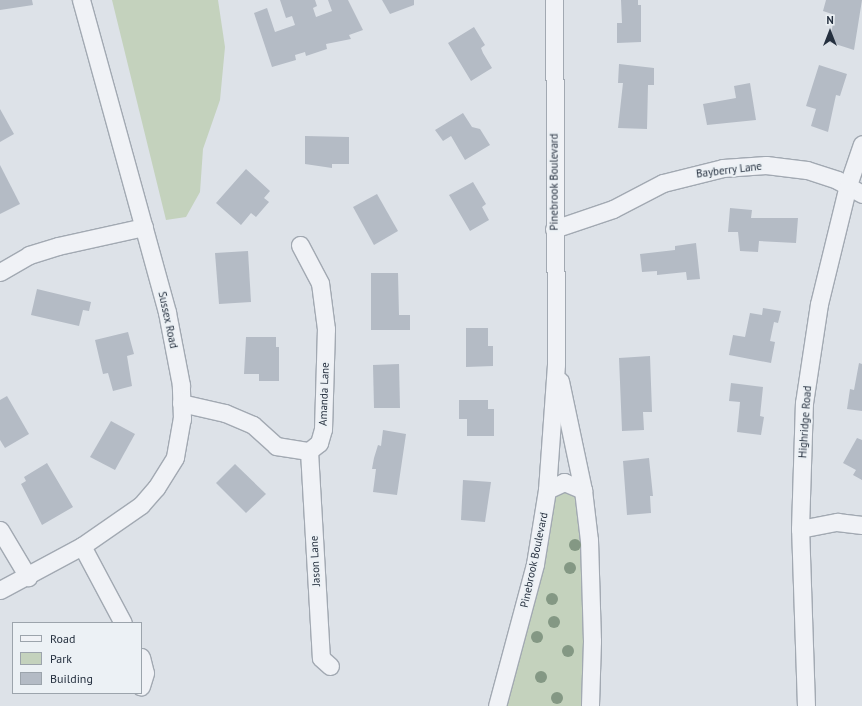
<!DOCTYPE html>
<html>
<head>
<meta charset="utf-8">
<style>
	body { margin:0 }
	#map { position:relative; width:862px; height:706px; overflow:hidden; background:#dde2e8; font-family:"PT Sans",sans-serif }
	div>[style] { position:absolute }
	[style*='--x'] { left:calc(var(--x)*1px); top:calc(var(--y)*1px); width:calc(var(--w)*1px); rotate:calc(var(--a)*1deg) }
	.green>* { inset:0; background:#c4d2bd }
	.building>* { inset:0; background:#b4bbc5 }
	.roads { filter:drop-shadow(1px 0 #a2a9b2) drop-shadow(-1px 0 #a2a9b2) drop-shadow(0 1px #a2a9b2) drop-shadow(0 -1px #a2a9b2) }
	.minor>* { height:17px; margin:-8.5px; padding:0 8.5px; transform-origin:8.5px; border-radius:8.5px; background:#f0f2f6 }
	.trees>* { width:12px; height:12px; margin:-6px; border-radius:50%; background:#849884 }
	span { translate:-50% -50%; white-space:nowrap; text-align:center; line-height:1.15; -webkit-text-stroke:4px #ecf1f5; paint-order:stroke }
	.street-label { font-size:11px; color:#25303f }
	.legend { position:absolute; left:12px; top:622px; width:130px; height:72px; box-sizing:border-box; background:#ecf1f5; border:1px solid #9ca4ac; margin:0; padding:5px 7px; list-style:none; font-size:12px; color:#25303f }
	.legend li { display:flex; align-items:center; gap:8px; height:20px }
	.legend b { width:20px; border:1px solid #9ca4ac }
	.north { position:absolute; left:810px; top:12px; width:40px; height:40px; -webkit-text-stroke:3px #ecf1f5; paint-order:stroke; rotate:0deg; font-size:11px; font-weight:700; line-height:16px; text-align:center; color:#25303f }
	.north::after { content:''; display:block; margin:auto; width:14px; height:18px; background:#25303f; clip-path:polygon(50% 0,100% 100%,50% 72%,0 100%) }
</style>
</head>
<body>
<div id="map">
	<div class="green">
		<i style="clip-path:polygon(112px 0,218px 0,225px 47px,220px 100px,203px 149px,200px 192px,186px 217px,166px 220px)"></i>
		<i style="clip-path:polygon(560px 491px,573px 493px,580px 508px,585px 632px,582px 706px,504px 706px,532px 614px,555px 495px)"></i>
	</div>
	<div class="building">
		<i style="clip-path:polygon(0 0,32px 0,33px 5px,0 10px)"></i>
		<i style="clip-path:polygon(280px 0,315px 0,317px 6px,313px 8px,316px 17px,332px 11px,328px 0,348px 0,363px 30px,349px 35px,351px 39px,326px 44px,327px 49px,306px 56px,305px 52px,295px 55px,296px 60px,272px 67px,254px 13px,267px 8px,275px 32px,295px 25px,292px 16px,286px 18px)"></i>
		<i style="clip-path:polygon(382px 0,414px 0,414px 5px,390px 14px)"></i>
		<i style="clip-path:polygon(621px 0,638px 0,638px 5px,641px 5px,641px 42px,617px 43px,617px 23px,622px 23px)"></i>
		<i style="clip-path:polygon(826px 0,862px 0,854px 50px,829px 42px,835px 15px,823px 11px)"></i>
		<i style="clip-path:polygon(474px 27px,485px 45px,481px 48px,483px 53px,492px 68px,471px 81px,448px 43px)"></i>
		<i style="clip-path:polygon(619px 64px,654px 68px,654px 85px,648px 85px,647px 129px,618px 128px,623px 83px,618px 83px)"></i>
		<i style="clip-path:polygon(819px 65px,847px 74px,840px 96px,836px 95px,828px 132px,811px 126px,816px 109px,806px 106px)"></i>
		<i style="clip-path:polygon(750px 83px,756px 120px,707px 125px,703px 104px,736px 98px,734px 86px)"></i>
		<i style="clip-path:polygon(0 109px,14px 134px,0 142px)"></i>
		<i style="clip-path:polygon(463px 113px,472px 127px,480px 129px,490px 145px,465px 160px,451px 136px,443px 141px,435px 130px)"></i>
		<i style="clip-path:polygon(305px 136px,349px 137px,349px 164px,332px 164px,332px 168px,305px 164px)"></i>
		<i style="clip-path:polygon(0 165px,20px 204px,0 214px)"></i>
		<i style="clip-path:polygon(246px 169px,270px 191px,264px 198px,269px 202px,256px 217px,251px 213px,241px 225px,216px 203px)"></i>
		<i style="clip-path:polygon(473px 182px,486px 204px,482px 207px,489px 220px,470px 231px,449px 195px)"></i>
		<i style="clip-path:polygon(377px 194px,398px 231px,374px 245px,353px 207px)"></i>
		<i style="clip-path:polygon(730px 208px,752px 210px,751px 218px,798px 218px,796px 243px,759px 241px,758px 252px,740px 251px,738px 232px,728px 232px)"></i>
		<i style="clip-path:polygon(696px 243px,700px 279px,687px 280px,686px 272px,657px 275px,657px 271px,642px 272px,640px 254px,675px 250px,675px 246px)"></i>
		<i style="clip-path:polygon(248px 251px,251px 302px,219px 304px,215px 253px)"></i>
		<i style="clip-path:polygon(371px 273px,398px 273px,399px 315px,410px 315px,410px 330px,371px 330px)"></i>
		<i style="clip-path:polygon(37px 289px,91px 302px,89px 311px,83px 310px,79px 326px,31px 315px)"></i>
		<i style="clip-path:polygon(763px 308px,781px 311px,778px 323px,774px 322px,770px 341px,775px 342px,771px 363px,729px 355px,733px 335px,745px 337px,750px 313px,762px 315px)"></i>
		<i style="clip-path:polygon(466px 328px,488px 328px,488px 346px,493px 346px,493px 366px,466px 367px)"></i>
		<i style="clip-path:polygon(128px 332px,134px 354px,127px 356px,132px 386px,113px 391px,108px 373px,103px 374px,95px 340px)"></i>
		<i style="clip-path:polygon(246px 337px,276px 337px,276px 347px,279px 347px,279px 381px,259px 381px,259px 374px,244px 374px)"></i>
		<i style="clip-path:polygon(650px 356px,652px 412px,643px 412px,644px 430px,622px 431px,619px 358px)"></i>
		<i style="clip-path:polygon(859px 363px,862px 364px,862px 411px,847px 409px,850px 389px,854px 390px)"></i>
		<i style="clip-path:polygon(399px 364px,400px 408px,374px 408px,373px 365px)"></i>
		<i style="clip-path:polygon(731px 383px,763px 387px,760px 416px,764px 417px,761px 435px,737px 432px,740px 402px,729px 401px)"></i>
		<i style="clip-path:polygon(7px 396px,29px 434px,5px 448px,0 440px,0 400px)"></i>
		<i style="clip-path:polygon(459px 400px,488px 400px,488px 409px,494px 409px,494px 436px,467px 436px,467px 419px,459px 419px)"></i>
		<i style="clip-path:polygon(111px 421px,135px 434px,115px 470px,90px 457px)"></i>
		<i style="clip-path:polygon(383px 430px,406px 434px,397px 495px,373px 492px,376px 469px,372px 469px,374px 458px,378px 445px,381px 446px)"></i>
		<i style="clip-path:polygon(857px 438px,862px 440px,862px 480px,853px 475px,856px 470px,843px 463px)"></i>
		<i style="clip-path:polygon(649px 458px,653px 496px,650px 496px,651px 513px,627px 515px,623px 461px)"></i>
		<i style="clip-path:polygon(47px 463px,73px 507px,42px 525px,21px 484px,26px 481px,24px 477px)"></i>
		<i style="clip-path:polygon(235px 464px,266px 494px,246px 513px,216px 483px)"></i>
		<i style="clip-path:polygon(463px 480px,491px 482px,485px 522px,461px 520px)"></i>
	</div>
	<div class="roads">
		<div class="minor">
			<i style="--x:554;--y:229;--w:62;--a:-18.7"></i>
			<i style="--x:613;--y:209;--w:56;--a:-27.5"></i>
			<i style="--x:663;--y:183;--w:62;--a:-14"></i>
			<i style="--x:723;--y:168;--w:43;--a:-4"></i>
			<i style="--x:766;--y:165;--w:41;--a:7"></i>
			<i style="--x:807;--y:170;--w:32;--a:18"></i>
			<i style="--x:837;--y:180;--w:29;--a:29"></i>
			<i style="--x:0;--y:272;--w:34;--a:-30"></i>
			<i style="--x:29;--y:255;--w:30;--a:-17"></i>
			<i style="--x:58;--y:246;--w:88;--a:-12.5"></i>
			<i style="--x:560;--y:381;--w:111;--a:78.1"></i>
			<i style="--x:583;--y:490;--w:50;--a:83.2"></i>
			<i style="--x:589;--y:540;--w:101;--a:88.3"></i>
			<i style="--x:592;--y:641;--w:65;--a:91.8"></i>
			<i style="--x:181;--y:403;--w:45;--a:12.8"></i>
			<i style="--x:225;--y:413;--w:30;--a:23"></i>
			<i style="--x:253;--y:425;--w:31;--a:42"></i>
			<i style="--x:276;--y:446;--w:33;--a:9"></i>
			<i style="--x:309;--y:451;--w:13;--a:-39"></i>
			<i style="--x:319;--y:443;--w:15;--a:-74"></i>
			<i style="--x:323;--y:429;--w:100;--a:-88.3"></i>
			<i style="--x:326;--y:329;--w:46;--a:-97.4"></i>
			<i style="--x:320;--y:283;--w:43;--a:-117.8"></i>
			<i style="--x:309;--y:451;--w:207;--a:86.7"></i>
			<i style="--x:321;--y:658;--w:12;--a:42"></i>
			<i style="--x:547;--y:490;--w:19;--a:-25"></i>
			<i style="--x:564;--y:482;--w:21;--a:23"></i>
			<i style="--x:800;--y:529;--w:38;--a:-11"></i>
			<i style="--x:837;--y:522;--w:25;--a:7"></i>
			<i style="--x:0;--y:530;--w:55;--a:59.2"></i>
			<i style="--x:82;--y:546;--w:87;--a:62"></i>
			<i style="--x:0;--y:590;--w:93;--a:-28.2"></i>
			<i style="--x:82;--y:546;--w:72;--a:-34.8"></i>
			<i style="--x:141;--y:505;--w:23;--a:-49"></i>
			<i style="--x:156;--y:488;--w:36;--a:-58"></i>
			<i style="--x:175;--y:457;--w:39;--a:-80"></i>
			<i style="--x:182;--y:419;--w:34;--a:-92"></i>
			<i style="--x:181;--y:385;--w:74;--a:-100.9"></i>
			<i style="--x:167;--y:312;--w:324;--a:-105.4"></i>
			<i style="--x:141;--y:657;--w:16;--a:76"></i>
			<i style="--x:145;--y:673;--w:14;--a:107"></i>
			<i style="--x:497;--y:706;--w:147;--a:-75"></i>
			<i style="--x:535;--y:564;--w:75;--a:-80.8"></i>
			<i style="--x:547;--y:490;--w:126;--a:-85.9"></i>
			<i style="--x:556;--y:364;--w:364;--a:-90.3"></i>
			<i style="--x:806;--y:706;--w:177;--a:-91.9"></i>
			<i style="--x:800;--y:529;--w:126;--a:-88.2"></i>
			<i style="--x:804;--y:403;--w:100;--a:-81.4"></i>
			<i style="--x:819;--y:304;--w:122;--a:-76.3"></i>
			<i style="--x:848;--y:185;--w:43;--a:-71.1"></i>
		</div>
	</div>
	<div class="trees">
		<i style="left:575px;top:545px"></i>
		<i style="left:570px;top:568px"></i>
		<i style="left:552px;top:599px"></i>
		<i style="left:554px;top:622px"></i>
		<i style="left:537px;top:637px"></i>
		<i style="left:568px;top:651px"></i>
		<i style="left:541px;top:677px"></i>
		<i style="left:557px;top:698px"></i>
	</div>
	<div class="street-label">
		<span style="left:729px;top:170px;rotate:-7deg">Bayberry Lane</span>
		<span style="left:554px;top:182px;rotate:-90deg">Pinebrook Boulevard</span>
		<span style="left:168px;top:320px;rotate:78deg">Sussex Road</span>
		<span style="left:324px;top:394px;rotate:-88deg">Amanda Lane</span>
		<span style="left:805px;top:422px;rotate:-86deg">Highridge Road</span>
		<span style="left:534px;top:560px;rotate:-78deg">Pinebrook Boulevard</span>
		<span style="left:315px;top:561px;rotate:-93deg">Jason Lane</span>
	</div>
	<ul class="legend">
	<li><b style="height:5px;background:#f0f2f6"></b>Road</li>
	<li><b style="height:11px;background:#c4d2bd"></b>Park</li>
	<li><b style="height:11px;background:#b4bbc5"></b>Building</li>
	</ul>
	<div class="north">N</div>
</div>
</body>
</html>
